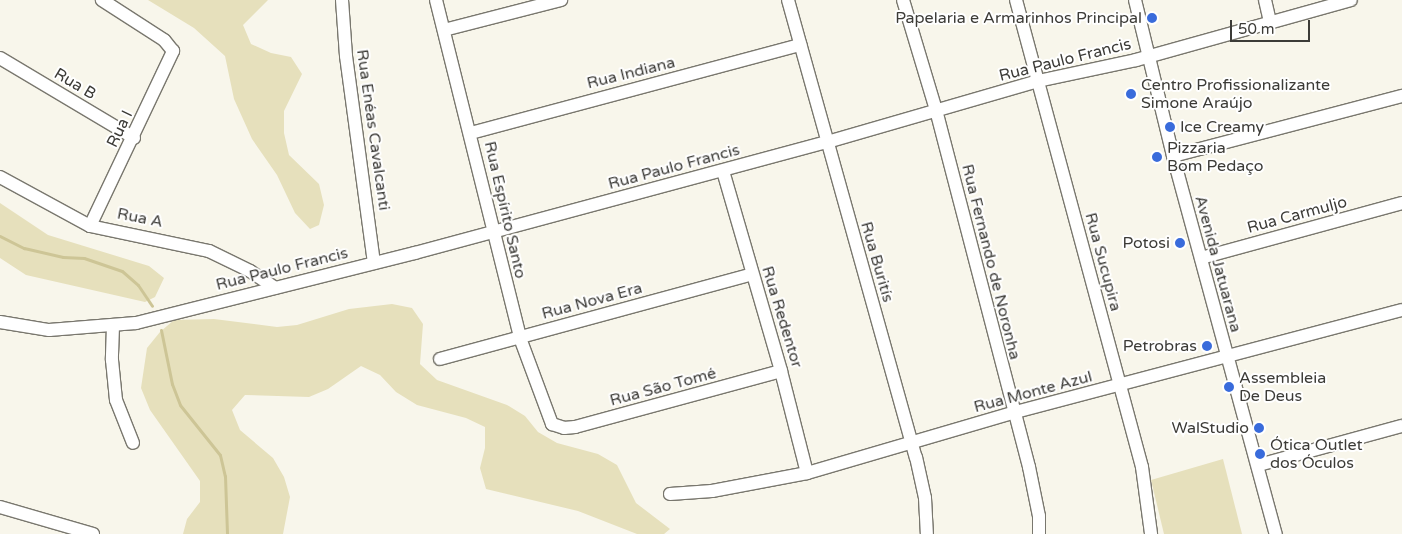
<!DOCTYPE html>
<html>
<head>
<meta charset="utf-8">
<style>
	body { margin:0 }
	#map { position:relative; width:1402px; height:534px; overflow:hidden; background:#f8f6eb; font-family:"Varela Round",sans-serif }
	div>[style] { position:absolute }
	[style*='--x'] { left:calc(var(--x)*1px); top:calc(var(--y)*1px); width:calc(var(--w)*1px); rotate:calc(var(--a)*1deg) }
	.green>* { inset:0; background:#e6e0bc }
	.stream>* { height:3px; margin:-1.5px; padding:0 1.5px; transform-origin:1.5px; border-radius:1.5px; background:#cdc596 }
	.roads { filter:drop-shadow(1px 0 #79776e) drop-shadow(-1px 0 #79776e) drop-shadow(0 1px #79776e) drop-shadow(0 -1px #79776e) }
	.minor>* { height:12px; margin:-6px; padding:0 6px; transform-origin:6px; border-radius:6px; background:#fff }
	.dots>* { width:14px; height:14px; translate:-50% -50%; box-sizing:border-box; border:2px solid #fff; border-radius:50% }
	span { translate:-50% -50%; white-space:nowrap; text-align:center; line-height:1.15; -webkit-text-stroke:4px #fff; paint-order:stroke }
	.poi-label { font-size:16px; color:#3c3b37 }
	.right { translate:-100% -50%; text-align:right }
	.left { translate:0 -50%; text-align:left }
	.street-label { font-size:16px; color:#3c3b37 }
	.scale { position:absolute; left:1230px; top:20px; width:80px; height:22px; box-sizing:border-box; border:2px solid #3c3b37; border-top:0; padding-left:6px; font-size:15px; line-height:18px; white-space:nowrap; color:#3c3b37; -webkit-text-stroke:4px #fff; paint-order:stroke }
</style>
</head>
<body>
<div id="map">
	<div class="green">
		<i style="clip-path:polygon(148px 0,268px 0,243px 25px,251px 44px,271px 53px,291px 57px,302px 74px,284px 111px,284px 133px,289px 155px,319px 184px,324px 205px,319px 225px,310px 229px,295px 213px,277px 175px,252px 139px,234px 99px,225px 56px,194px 28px)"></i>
		<i style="clip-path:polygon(0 203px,48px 235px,149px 266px,164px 278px,155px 297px,145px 302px,26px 275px,0 258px)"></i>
		<i style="clip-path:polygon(392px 304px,412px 308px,423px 324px,420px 364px,437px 380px,507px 405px,525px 416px,538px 432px,557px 443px,598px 454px,617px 465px,636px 503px,670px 529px,664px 534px,637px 534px,578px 511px,486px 489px,480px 468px,485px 448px,485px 427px,466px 418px,417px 405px,396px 392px,380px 375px,361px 366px,328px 389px,309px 397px,245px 395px,232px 410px,240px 430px,273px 458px,284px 477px,290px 497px,283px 534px,183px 534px,187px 519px,200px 502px,200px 481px,150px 410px,141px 388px,147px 348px,160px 332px,174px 320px,214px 319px,277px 327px,297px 325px,349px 309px)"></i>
		<i style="clip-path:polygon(1223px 459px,1242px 534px,1164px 534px,1151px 480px)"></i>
	</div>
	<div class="stream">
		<i style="--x:0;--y:236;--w:27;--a:27"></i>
		<i style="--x:24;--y:248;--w:40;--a:13"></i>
		<i style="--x:63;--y:257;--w:21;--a:3"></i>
		<i style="--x:84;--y:258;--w:40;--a:18.9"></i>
		<i style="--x:122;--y:271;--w:21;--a:41"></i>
		<i style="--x:138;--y:285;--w:25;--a:56"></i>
		<i style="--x:161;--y:330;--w:55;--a:78.5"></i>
		<i style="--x:172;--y:384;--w:22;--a:69"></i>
		<i style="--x:180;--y:405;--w:64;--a:51.3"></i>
		<i style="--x:220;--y:455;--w:22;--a:77"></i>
		<i style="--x:225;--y:476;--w:58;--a:88"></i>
	</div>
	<div class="roads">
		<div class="minor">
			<i style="--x:342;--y:0;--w:56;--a:85.9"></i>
			<i style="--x:346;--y:56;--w:209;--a:82.3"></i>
			<i style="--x:436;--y:0;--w:348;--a:76"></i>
			<i style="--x:520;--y:338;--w:92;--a:69.6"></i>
			<i style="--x:552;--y:424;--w:13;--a:18"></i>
			<i style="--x:564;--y:428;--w:11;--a:-5"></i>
			<i style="--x:575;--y:427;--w:213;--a:-15.2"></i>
			<i style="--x:788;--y:0;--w:475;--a:74.4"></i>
			<i style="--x:916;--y:457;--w:42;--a:77.6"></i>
			<i style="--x:925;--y:498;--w:36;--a:87"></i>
			<i style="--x:903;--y:0;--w:115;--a:73.3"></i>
			<i style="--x:936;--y:110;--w:369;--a:75.4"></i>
			<i style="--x:1029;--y:467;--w:50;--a:78.5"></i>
			<i style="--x:1039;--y:516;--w:18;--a:90"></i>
			<i style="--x:1016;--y:0;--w:484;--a:74.9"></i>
			<i style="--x:1142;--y:467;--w:68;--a:82.3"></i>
			<i style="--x:1135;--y:0;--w:161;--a:76.3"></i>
			<i style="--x:1173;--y:156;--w:392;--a:74.8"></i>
			<i style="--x:1265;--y:0;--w:22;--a:77"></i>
			<i style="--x:444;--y:30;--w:121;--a:-14.4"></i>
			<i style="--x:0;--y:58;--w:156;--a:30.8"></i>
			<i style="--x:471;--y:133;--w:341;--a:-15"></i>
			<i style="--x:1173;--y:156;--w:237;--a:-14.7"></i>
			<i style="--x:723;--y:171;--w:208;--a:73.8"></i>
			<i style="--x:781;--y:371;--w:105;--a:75.7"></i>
			<i style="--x:0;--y:177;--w:102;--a:28.6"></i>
			<i style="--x:90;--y:226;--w:122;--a:11.9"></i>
			<i style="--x:209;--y:251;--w:46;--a:26"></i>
			<i style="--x:250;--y:271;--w:30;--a:34"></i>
			<i style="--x:90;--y:226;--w:194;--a:-64.6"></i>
			<i style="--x:173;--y:51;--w:14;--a:-129"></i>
			<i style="--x:164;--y:40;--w:74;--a:-147.2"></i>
			<i style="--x:1201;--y:258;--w:208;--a:-15.3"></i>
			<i style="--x:0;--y:322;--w:50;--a:9.3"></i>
			<i style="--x:49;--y:330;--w:87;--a:-4.6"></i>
			<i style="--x:136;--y:323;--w:288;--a:-14.1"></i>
			<i style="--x:415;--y:253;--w:427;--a:-15.1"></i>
			<i style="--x:827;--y:142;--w:220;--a:-16.1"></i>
			<i style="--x:1038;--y:81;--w:100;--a:-12.1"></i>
			<i style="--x:1136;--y:60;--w:223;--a:-15.6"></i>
			<i style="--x:113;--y:326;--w:34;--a:92"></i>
			<i style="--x:112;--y:360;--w:40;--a:84.3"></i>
			<i style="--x:116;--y:400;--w:46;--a:68.4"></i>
			<i style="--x:440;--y:359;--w:323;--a:-15.2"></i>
			<i style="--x:1259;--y:465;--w:148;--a:-15.3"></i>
			<i style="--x:670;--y:494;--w:42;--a:-4.1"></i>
			<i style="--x:712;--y:491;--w:97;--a:-10.7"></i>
			<i style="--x:807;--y:473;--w:214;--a:-16.3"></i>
			<i style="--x:1012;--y:413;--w:403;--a:-14.8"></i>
			<i style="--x:0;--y:507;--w:97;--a:16.2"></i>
		</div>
	</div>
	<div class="dots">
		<i style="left:1152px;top:18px;background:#396bdb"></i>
		<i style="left:1131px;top:94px;background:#396bdb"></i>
		<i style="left:1170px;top:127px;background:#396bdb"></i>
		<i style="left:1157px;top:157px;background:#396bdb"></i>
		<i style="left:1180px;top:243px;background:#396bdb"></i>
		<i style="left:1207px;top:346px;background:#396bdb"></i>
		<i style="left:1229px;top:387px;background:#396bdb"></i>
		<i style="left:1259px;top:428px;background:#396bdb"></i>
		<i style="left:1260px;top:454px;background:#396bdb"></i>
	</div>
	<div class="poi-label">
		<span class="right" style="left:1142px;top:18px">Papelaria e Armarinhos Principal</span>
		<span class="left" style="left:1141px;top:94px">Centro Profissionalizante<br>Simone Araújo</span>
		<span class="left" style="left:1180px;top:127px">Ice Creamy</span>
		<span class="left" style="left:1167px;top:157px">Pizzaria<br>Bom Pedaço</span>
		<span class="right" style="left:1170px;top:243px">Potosi</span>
		<span class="right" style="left:1197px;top:346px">Petrobras</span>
		<span class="left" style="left:1239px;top:387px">Assembleia<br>De Deus</span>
		<span class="right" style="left:1249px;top:428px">WalStudio</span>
		<span class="left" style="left:1270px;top:454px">Ótica Outlet<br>dos Óculos</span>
	</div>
	<div class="street-label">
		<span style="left:1065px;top:60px;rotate:-14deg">Rua Paulo Francis</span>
		<span style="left:631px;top:73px;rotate:-14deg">Rua Indiana</span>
		<span style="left:75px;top:84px;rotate:31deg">Rua B</span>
		<span style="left:120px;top:129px;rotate:-64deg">Rua I</span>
		<span style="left:373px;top:130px;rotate:82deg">Rua Enéas Cavalcanti</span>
		<span style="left:674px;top:167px;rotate:-15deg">Rua Paulo Francis</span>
		<span style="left:505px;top:210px;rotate:77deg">Rua Espírito Santo</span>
		<span style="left:1297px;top:215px;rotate:-15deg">Rua Carmuljo</span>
		<span style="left:140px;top:218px;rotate:11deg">Rua A</span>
		<span style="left:877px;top:262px;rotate:74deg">Rua Buritís</span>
		<span style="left:991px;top:262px;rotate:76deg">Rua Fernando de Noronha</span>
		<span style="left:1103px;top:262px;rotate:75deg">Rua Sucupira</span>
		<span style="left:1218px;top:264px;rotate:75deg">Avenida Jatuarana</span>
		<span style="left:282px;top:269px;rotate:-14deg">Rua Paulo Francis</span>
		<span style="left:592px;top:301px;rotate:-15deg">Rua Nova Era</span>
		<span style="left:782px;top:317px;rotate:73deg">Rua Redentor</span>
		<span style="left:663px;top:387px;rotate:-15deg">Rua São Tomé</span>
		<span style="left:1033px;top:392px;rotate:-15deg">Rua Monte Azul</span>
	</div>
	<div class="scale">50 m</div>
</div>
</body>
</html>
